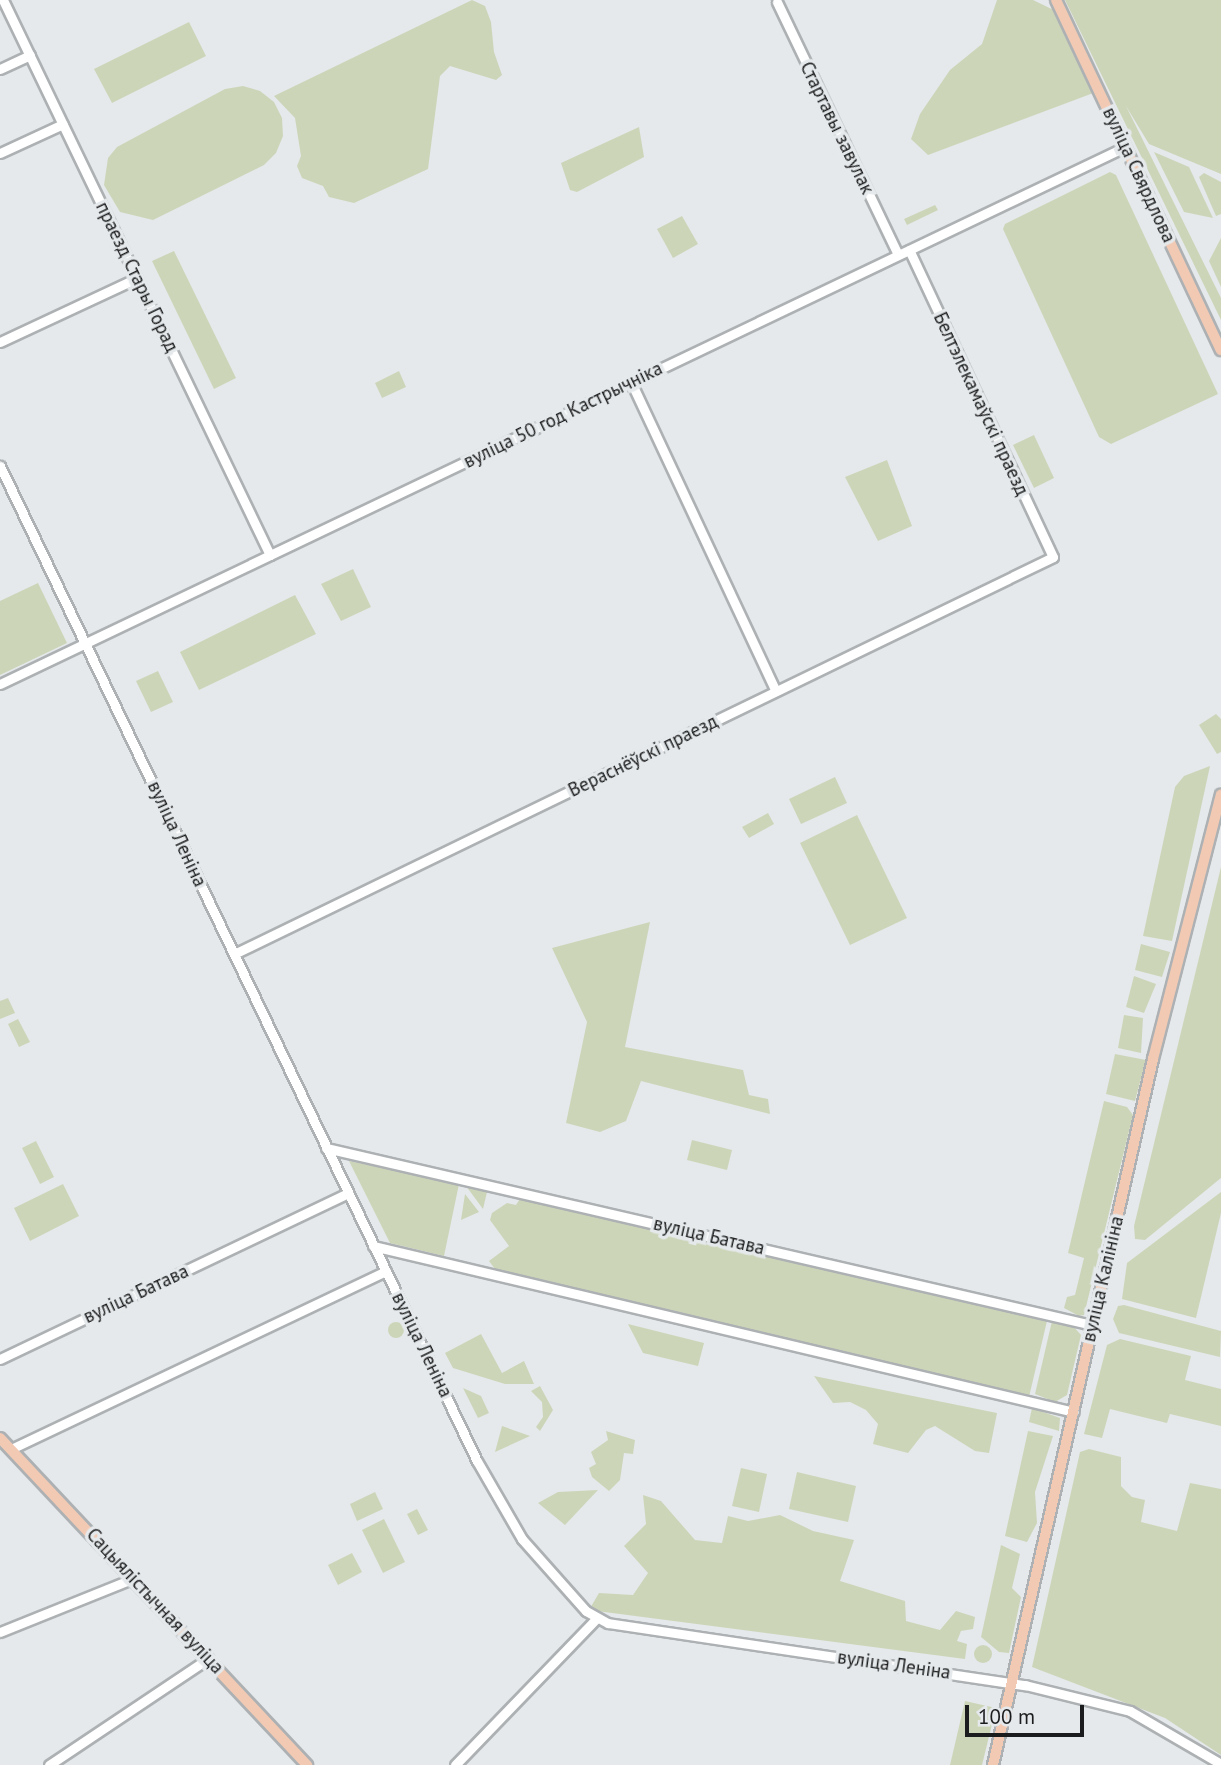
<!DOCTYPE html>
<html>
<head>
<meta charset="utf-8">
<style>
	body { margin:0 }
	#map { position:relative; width:1221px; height:1765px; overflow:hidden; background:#e5e9eb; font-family:"PT Sans",sans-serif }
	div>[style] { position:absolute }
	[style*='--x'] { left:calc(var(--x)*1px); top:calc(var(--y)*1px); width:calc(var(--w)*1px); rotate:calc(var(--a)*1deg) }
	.green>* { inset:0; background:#cdd5b9 }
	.round { border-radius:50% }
	.roads { filter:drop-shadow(2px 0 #adb1b3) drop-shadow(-2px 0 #adb1b3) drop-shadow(0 2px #adb1b3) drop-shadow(0 -2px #adb1b3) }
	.minor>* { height:9px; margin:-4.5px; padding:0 4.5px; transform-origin:4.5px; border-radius:4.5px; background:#fff }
	.major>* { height:10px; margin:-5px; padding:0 5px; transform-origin:5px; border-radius:5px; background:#f2cab4 }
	span { translate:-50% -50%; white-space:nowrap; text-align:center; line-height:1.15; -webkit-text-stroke:7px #e5e9eb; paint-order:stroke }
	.street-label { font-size:19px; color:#1b1c1d }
	.scale { position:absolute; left:965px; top:1705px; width:119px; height:32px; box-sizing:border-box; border:4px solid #1b1c1d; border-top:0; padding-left:9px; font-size:21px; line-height:24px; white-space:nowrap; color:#1b1c1d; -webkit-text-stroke:5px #e5e9eb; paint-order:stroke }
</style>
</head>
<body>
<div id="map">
	<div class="green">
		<i style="clip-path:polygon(472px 0,485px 6px,491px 22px,494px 52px,502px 75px,496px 80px,450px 66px,440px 76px,428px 169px,354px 203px,329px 197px,323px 186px,302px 178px,297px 166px,301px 156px,295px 118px,274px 96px)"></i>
		<i style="clip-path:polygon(997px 0,1033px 0,1060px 13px,1096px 92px,928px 155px,911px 139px,920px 114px,950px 70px,982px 44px)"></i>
		<i style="clip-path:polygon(1065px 0,1221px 0,1221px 174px,1149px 144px,1126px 106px,1221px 298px,1221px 320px)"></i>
		<i style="clip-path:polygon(189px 22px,206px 56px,112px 103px,94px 69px)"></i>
		<i style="clip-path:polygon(243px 86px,260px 91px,274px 102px,282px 118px,283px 136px,276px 153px,264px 165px,153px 220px,120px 212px,104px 185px,108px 158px,117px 147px,225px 89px)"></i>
		<i style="clip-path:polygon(639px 127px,644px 157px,577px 192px,570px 190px,561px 163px)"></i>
		<i style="clip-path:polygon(1154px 152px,1189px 167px,1213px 218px,1184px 212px)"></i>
		<i style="clip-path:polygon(1110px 172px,1116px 175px,1218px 394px,1111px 444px,1099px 437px,1003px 229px,1005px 224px)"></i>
		<i style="clip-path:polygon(1204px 173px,1221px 182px,1221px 214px,1216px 216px,1199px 177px)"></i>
		<i style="clip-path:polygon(935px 205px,938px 210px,907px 225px,904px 219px)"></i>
		<i style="clip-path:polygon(682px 216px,698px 244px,673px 258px,657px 229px)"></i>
		<i style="clip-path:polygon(1221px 238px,1221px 287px,1209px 261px)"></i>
		<i style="clip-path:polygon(174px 251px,236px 378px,214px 389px,152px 261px)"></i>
		<i style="clip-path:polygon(399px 371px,406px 387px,382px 398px,375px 383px)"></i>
		<i style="clip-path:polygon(1034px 435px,1054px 478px,1034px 488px,1013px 445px)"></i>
		<i style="clip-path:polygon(887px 460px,912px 526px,878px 541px,845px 477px)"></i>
		<i style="clip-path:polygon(353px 569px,371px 607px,341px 621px,321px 584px)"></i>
		<i style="clip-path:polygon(38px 583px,67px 643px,0 675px,0 601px)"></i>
		<i style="clip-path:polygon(295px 595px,316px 634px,199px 690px,180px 652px)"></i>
		<i style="clip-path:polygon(158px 671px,173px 702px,151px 712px,136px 681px)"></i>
		<i style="clip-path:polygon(1216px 714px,1221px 719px,1221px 752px,1217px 754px,1199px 725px)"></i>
		<i style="clip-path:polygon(1210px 766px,1172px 941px,1143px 936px,1175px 787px,1184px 776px)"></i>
		<i style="clip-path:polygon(835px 777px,847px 803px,801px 824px,789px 799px)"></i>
		<i style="clip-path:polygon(768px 813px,774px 824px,749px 838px,742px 827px)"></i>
		<i style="clip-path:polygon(857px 815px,907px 918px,850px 945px,800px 843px)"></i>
		<i style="clip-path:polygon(1221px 867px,1221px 1178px,1145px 1240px,1135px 1239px,1134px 1226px)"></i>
		<i style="clip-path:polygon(650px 922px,625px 1047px,743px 1070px,749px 1095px,768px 1099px,770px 1114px,641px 1081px,626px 1121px,600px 1132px,566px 1123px,587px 1022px,552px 948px)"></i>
		<i style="clip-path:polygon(1141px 944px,1170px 952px,1162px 977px,1135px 970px)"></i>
		<i style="clip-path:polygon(1134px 976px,1156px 984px,1144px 1013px,1126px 1007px)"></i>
		<i style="clip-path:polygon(8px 998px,15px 1013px,0 1019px,0 1001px)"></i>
		<i style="clip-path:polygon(1124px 1015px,1143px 1018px,1141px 1053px,1118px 1048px)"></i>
		<i style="clip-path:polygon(18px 1019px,30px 1042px,19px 1047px,8px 1024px)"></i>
		<i style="clip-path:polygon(1115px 1054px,1146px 1060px,1135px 1101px,1106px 1094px)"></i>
		<i style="clip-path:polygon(1104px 1101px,1127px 1107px,1133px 1115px,1084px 1315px,1079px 1316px,1064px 1308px,1067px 1297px,1075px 1295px,1084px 1258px,1068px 1253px)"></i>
		<i style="clip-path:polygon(692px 1140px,732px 1150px,727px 1170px,687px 1160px)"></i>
		<i style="clip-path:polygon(36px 1141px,54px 1177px,40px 1184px,22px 1148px)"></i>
		<i style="clip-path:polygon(349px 1161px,459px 1184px,444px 1256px,390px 1243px)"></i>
		<i style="clip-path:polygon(63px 1184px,79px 1216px,30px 1241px,14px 1208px)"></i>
		<i style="clip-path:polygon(466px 1186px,487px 1192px,483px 1209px)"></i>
		<i style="clip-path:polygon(1221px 1192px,1221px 1213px,1196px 1318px,1122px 1299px,1127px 1263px)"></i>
		<i style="clip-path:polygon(465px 1194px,479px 1212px,461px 1220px)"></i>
		<i style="clip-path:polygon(521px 1197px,1047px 1321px,1029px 1397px,498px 1273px,489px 1261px,509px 1246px,490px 1220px,492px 1213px,507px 1203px,516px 1205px)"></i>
		<i style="clip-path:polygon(1124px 1305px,1221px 1331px,1220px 1357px,1119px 1333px,1113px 1319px,1118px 1306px)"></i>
		<i style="clip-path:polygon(1052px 1321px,1073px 1326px,1081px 1335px,1067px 1395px,1055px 1402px,1035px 1394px)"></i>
		<i class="round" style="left:388px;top:1322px;width:16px;height:16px"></i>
		<i style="clip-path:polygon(628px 1324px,704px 1343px,698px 1366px,643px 1353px)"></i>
		<i style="clip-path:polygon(481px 1334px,502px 1373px,524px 1361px,534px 1384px,505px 1384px,453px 1368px,445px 1353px)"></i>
		<i style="clip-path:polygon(1120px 1339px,1191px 1356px,1185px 1380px,1221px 1389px,1221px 1426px,1170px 1414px,1167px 1423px,1110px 1409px,1102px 1438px,1084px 1434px,1107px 1345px)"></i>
		<i style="clip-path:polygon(814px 1376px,997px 1413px,989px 1453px,975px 1451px,935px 1426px,926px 1430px,908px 1453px,873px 1444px,878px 1424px,866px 1410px,850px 1402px,833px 1403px)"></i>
		<i style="clip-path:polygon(540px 1386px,553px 1410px,540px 1431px,536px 1427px,543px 1417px,542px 1402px,531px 1391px)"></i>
		<i style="clip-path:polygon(463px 1388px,481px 1396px,489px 1413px,478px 1418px)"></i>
		<i style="clip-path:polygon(1032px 1408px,1060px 1418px,1059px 1431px,1029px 1422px)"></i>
		<i style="clip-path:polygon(502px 1426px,530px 1436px,495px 1452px)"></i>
		<i style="clip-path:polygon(606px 1431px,635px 1440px,633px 1454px,624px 1453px,620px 1480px,609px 1491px,592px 1477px,589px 1468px,596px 1464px,591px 1452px,608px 1440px)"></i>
		<i style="clip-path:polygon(1028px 1431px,1053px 1436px,1035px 1492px,1037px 1523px,1027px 1542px,1005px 1536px)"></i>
		<i style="clip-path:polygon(1089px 1449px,1121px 1457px,1121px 1486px,1132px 1497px,1145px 1500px,1141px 1522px,1177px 1531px,1190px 1483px,1221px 1489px,1221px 1755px,1165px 1718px,1032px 1667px,1080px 1452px)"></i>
		<i style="clip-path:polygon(741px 1468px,767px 1474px,759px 1512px,732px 1506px)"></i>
		<i style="clip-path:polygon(797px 1472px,856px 1486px,848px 1522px,789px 1509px)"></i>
		<i style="clip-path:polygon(598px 1490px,565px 1525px,538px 1503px,558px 1492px)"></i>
		<i style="clip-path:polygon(375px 1492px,383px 1509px,357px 1521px,350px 1504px)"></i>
		<i style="clip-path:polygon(643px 1495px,661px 1501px,695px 1540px,722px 1543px,728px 1516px,748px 1521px,780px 1515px,813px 1531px,854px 1540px,840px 1581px,905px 1601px,906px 1621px,940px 1630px,956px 1611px,975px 1617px,973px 1629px,961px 1631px,957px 1641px,967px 1644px,965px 1659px,589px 1610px,599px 1593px,633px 1595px,648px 1573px,624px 1546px,646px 1524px)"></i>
		<i style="clip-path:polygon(417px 1509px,428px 1530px,418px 1535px,407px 1514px)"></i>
		<i style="clip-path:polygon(384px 1519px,405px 1562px,383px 1573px,362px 1530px)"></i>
		<i style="clip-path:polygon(1001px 1545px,1020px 1554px,1012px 1588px,1021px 1597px,1009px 1653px,999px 1652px,981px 1637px)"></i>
		<i style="clip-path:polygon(352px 1553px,362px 1572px,338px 1585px,328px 1565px)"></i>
		<i class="round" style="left:974px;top:1645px;width:18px;height:18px"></i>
		<i style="clip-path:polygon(965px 1701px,996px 1708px,982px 1765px,950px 1765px)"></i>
	</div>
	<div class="roads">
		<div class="minor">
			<i style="--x:3;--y:0;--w:616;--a:64.31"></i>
			<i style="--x:777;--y:2;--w:280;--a:64.4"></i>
			<i style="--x:0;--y:69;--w:33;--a:-25"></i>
			<i style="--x:0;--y:153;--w:69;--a:-24.7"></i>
			<i style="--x:0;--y:342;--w:151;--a:-25"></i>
			<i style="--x:631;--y:382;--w:341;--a:64.9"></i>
			<i style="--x:0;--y:466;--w:1103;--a:64.39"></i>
			<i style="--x:477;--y:1461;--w:90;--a:60"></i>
			<i style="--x:522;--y:1539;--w:96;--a:48.4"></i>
			<i style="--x:586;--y:1611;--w:25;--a:29"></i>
			<i style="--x:608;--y:1623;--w:422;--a:8.5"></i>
			<i style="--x:1025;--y:1685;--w:108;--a:13.9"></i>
			<i style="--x:1130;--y:1711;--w:105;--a:30.2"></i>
			<i style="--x:0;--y:684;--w:1247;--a:-25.52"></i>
			<i style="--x:234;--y:954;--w:910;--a:-25.86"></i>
			<i style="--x:1053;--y:557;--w:339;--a:-115.1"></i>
			<i style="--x:326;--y:1148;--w:786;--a:13.01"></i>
			<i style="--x:373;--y:1246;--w:720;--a:13.32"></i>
			<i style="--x:0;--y:1359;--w:386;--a:-25.5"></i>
			<i style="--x:11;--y:1449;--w:415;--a:-25.4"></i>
			<i style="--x:0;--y:1632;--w:144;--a:-21.9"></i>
			<i style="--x:49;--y:1765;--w:192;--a:-33.8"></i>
			<i style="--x:455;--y:1765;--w:202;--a:-46"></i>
		</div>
		<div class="major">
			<i style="--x:1056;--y:0;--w:387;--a:64.8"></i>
			<i style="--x:0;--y:1438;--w:449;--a:46.8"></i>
			<i style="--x:993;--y:1765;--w:724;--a:-77.23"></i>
			<i style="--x:1153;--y:1059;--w:273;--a:-75.6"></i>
		</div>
	</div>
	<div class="street-label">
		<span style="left:837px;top:128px;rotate:64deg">Стартавы завулак</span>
		<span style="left:1139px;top:175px;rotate:65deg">вуліца Свярдлова</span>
		<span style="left:137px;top:277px;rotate:64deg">праезд Стары Горад</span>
		<span style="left:981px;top:404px;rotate:65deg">Белтэлекамаўскі праезд</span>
		<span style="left:563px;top:415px;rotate:-26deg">вуліца 50 год Кастрычніка</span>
		<span style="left:643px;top:756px;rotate:-26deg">Вераснёўскі праезд</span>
		<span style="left:177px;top:834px;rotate:65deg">вуліца Леніна</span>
		<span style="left:709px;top:1236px;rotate:13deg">вуліца Батава</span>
		<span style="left:1103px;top:1279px;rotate:-77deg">вуліца Калініна</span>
		<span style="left:136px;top:1294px;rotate:-25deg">вуліца Батава</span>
		<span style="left:422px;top:1345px;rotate:64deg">вуліца Леніна</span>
		<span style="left:155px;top:1601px;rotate:47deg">Сацыялістычная вуліца</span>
		<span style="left:894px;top:1665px;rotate:8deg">вуліца Леніна</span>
	</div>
	<div class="scale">100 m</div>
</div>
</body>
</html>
